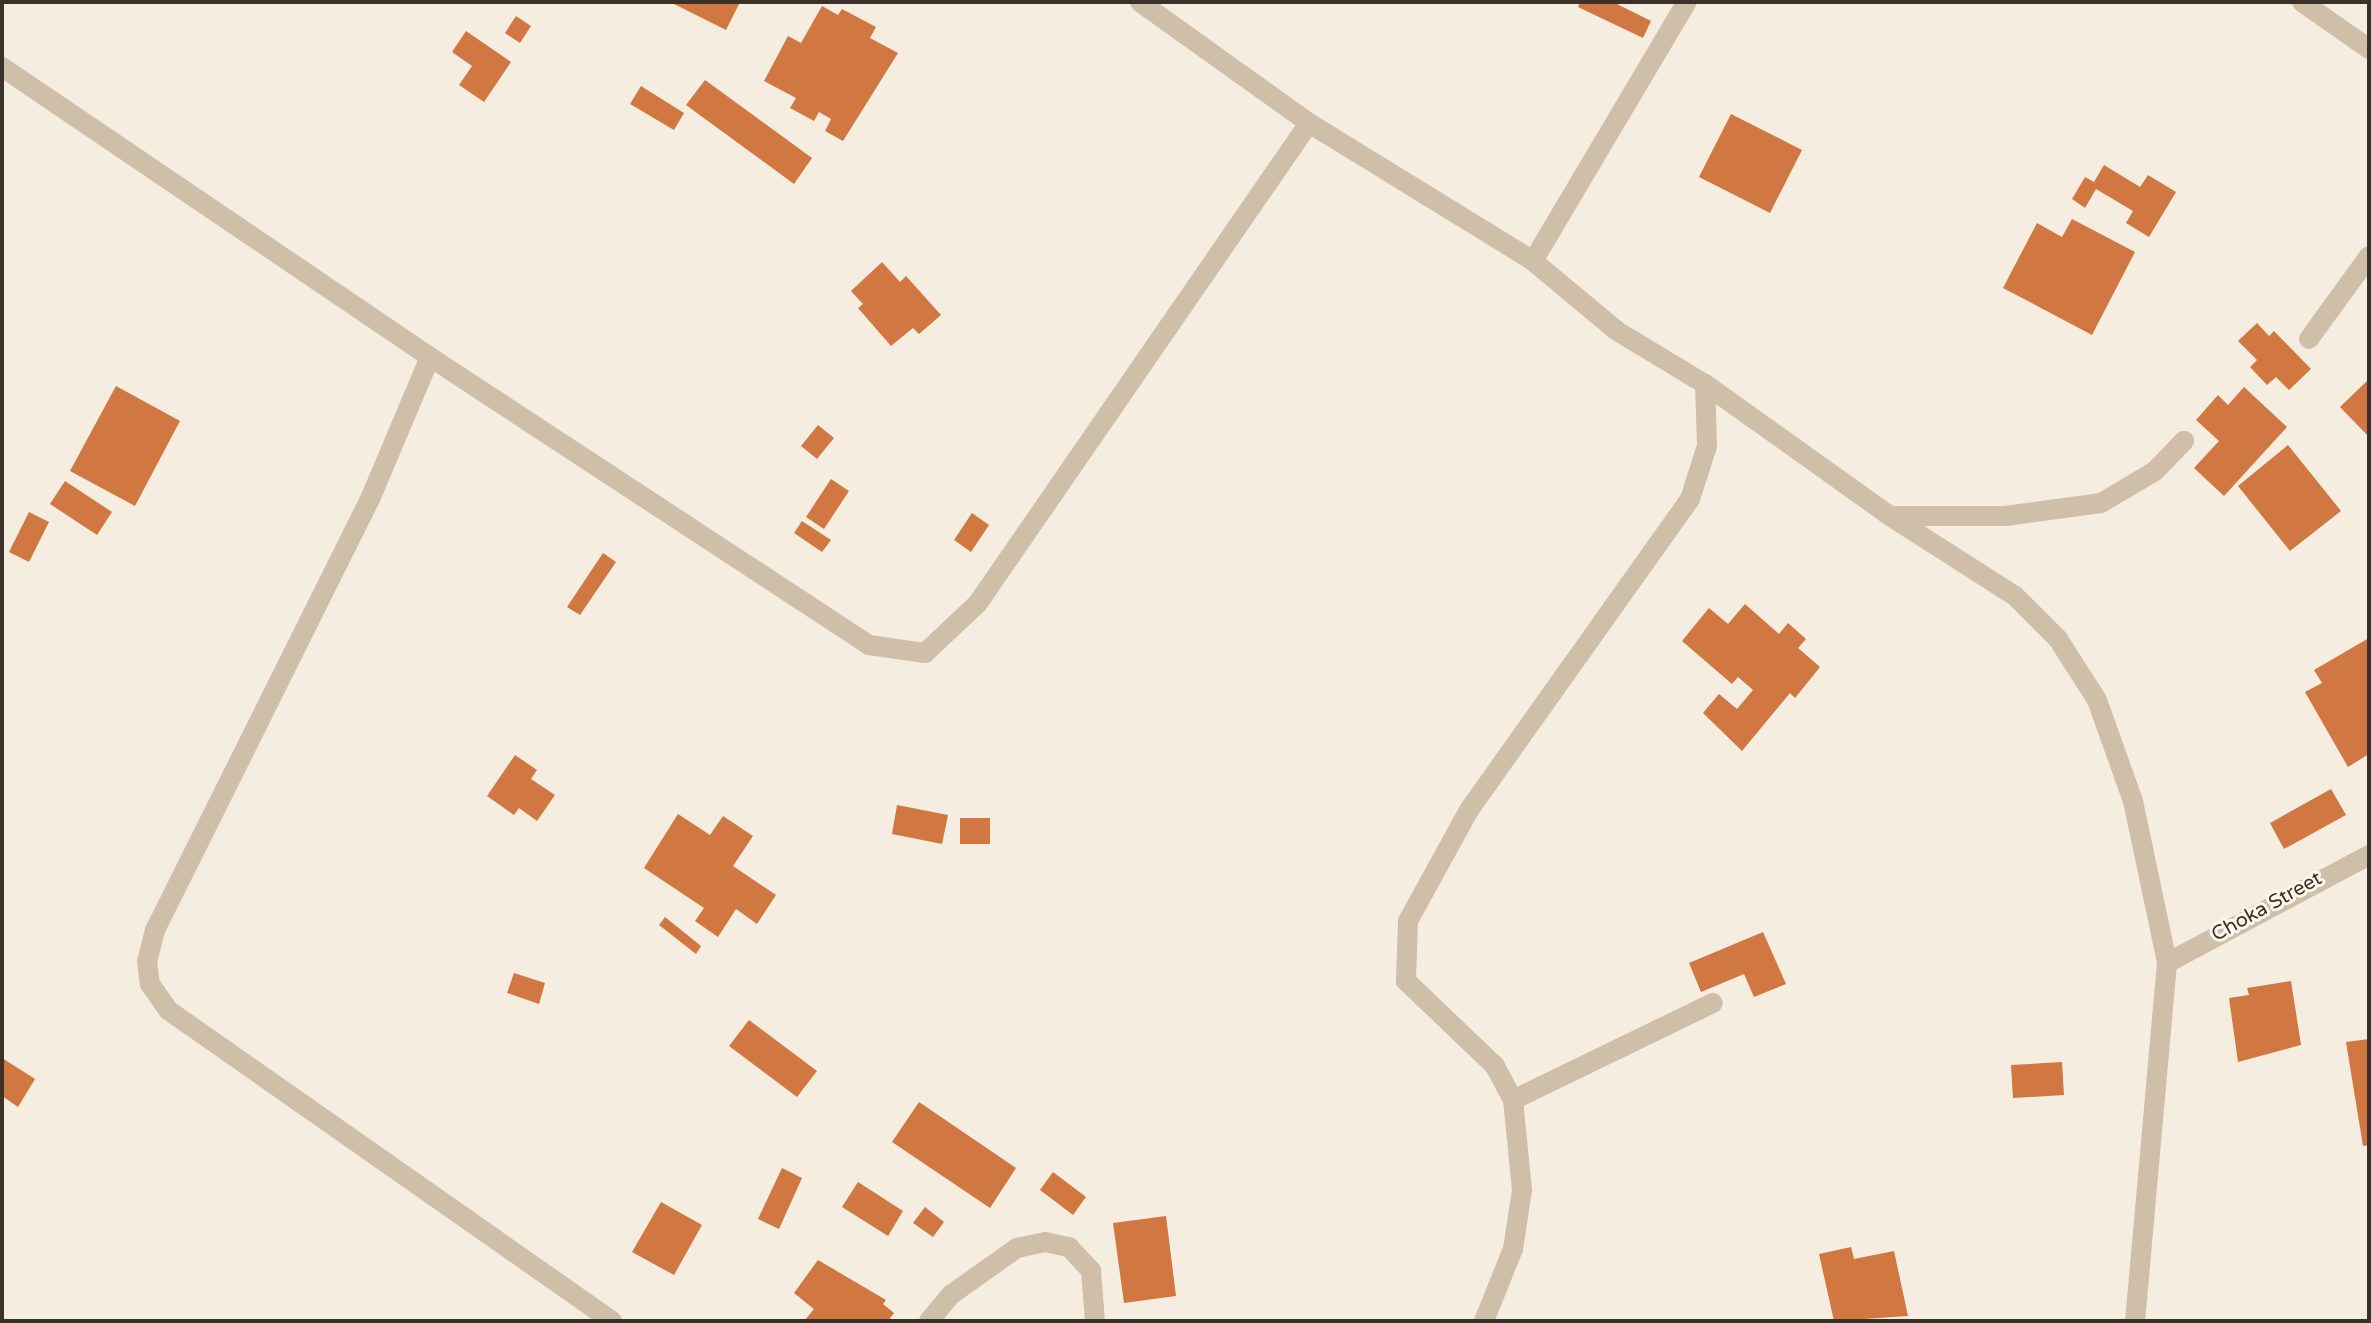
<!DOCTYPE html>
<html>
<head>
<meta charset="utf-8">
<style>
	body { margin:0 }
	#map { position:relative; width:2371px; height:1323px; overflow:hidden; background:#f5eddf; font-family:"Varela Round",sans-serif }
	div>[style] { position:absolute }
	[style*='--x'] { left:calc(var(--x)*1px); top:calc(var(--y)*1px); width:calc(var(--w)*1px); rotate:calc(var(--a)*1deg) }
	.building>* { inset:0; background:#d07742 }
	.minor>* { height:20px; margin:-10px; padding:0 10px; transform-origin:10px; border-radius:10px; background:#cfbfa9 }
	span { translate:-50% -50%; white-space:nowrap; text-align:center; line-height:1.15; -webkit-text-stroke:6px #fcf6ec; paint-order:stroke }
	.street-label { font-size:20px; color:#3b3129 }
	.frame { position:absolute; inset:0; border:4px solid #3b3129; pointer-events:none }
</style>
</head>
<body>
<div id="map">
	<div class="building">
		<i style="clip-path:polygon(670px 2px,740px 2px,726px 30px)"></i>
		<i style="clip-path:polygon(1580px 2px,1613px 2px,1651px 21px,1643px 38px,1578px 7px)"></i>
		<i style="clip-path:polygon(822px 6px,838px 15px,842px 9px,876px 27px,870px 38px,898px 53px,843px 141px,825px 131px,831px 119px,819px 112px,814px 121px,790px 108px,796px 98px,764px 81px,788px 36px,801px 43px)"></i>
		<i style="clip-path:polygon(516px 16px,531px 26px,520px 43px,505px 33px)"></i>
		<i style="clip-path:polygon(466px 31px,511px 62px,484px 102px,459px 85px,472px 66px,452px 52px)"></i>
		<i style="clip-path:polygon(705px 80px,812px 158px,794px 184px,686px 105px)"></i>
		<i style="clip-path:polygon(641px 86px,684px 113px,674px 130px,630px 104px)"></i>
		<i style="clip-path:polygon(1731px 114px,1802px 150px,1770px 213px,1699px 177px)"></i>
		<i style="clip-path:polygon(2104px 165px,2140px 187px,2148px 175px,2176px 192px,2149px 237px,2126px 223px,2133px 211px,2096px 189px,2085px 208px,2072px 199px,2085px 177px,2094px 182px)"></i>
		<i style="clip-path:polygon(2072px 219px,2135px 252px,2092px 335px,2003px 288px,2037px 223px,2062px 237px)"></i>
		<i style="clip-path:polygon(882px 262px,900px 282px,906px 276px,941px 315px,919px 334px,913px 328px,891px 346px,858px 308px,863px 304px,851px 291px)"></i>
		<i style="clip-path:polygon(2257px 323px,2269px 336px,2274px 331px,2311px 369px,2289px 390px,2276px 377px,2267px 385px,2250px 367px,2257px 360px,2238px 341px)"></i>
		<i style="clip-path:polygon(2369px 379px,2369px 437px,2340px 407px)"></i>
		<i style="clip-path:polygon(116px 386px,180px 421px,135px 506px,70px 471px)"></i>
		<i style="clip-path:polygon(2244px 387px,2287px 427px,2224px 496px,2194px 468px,2219px 441px,2196px 420px,2218px 395px,2228px 405px)"></i>
		<i style="clip-path:polygon(818px 425px,834px 438px,817px 459px,801px 446px)"></i>
		<i style="clip-path:polygon(2288px 445px,2341px 511px,2290px 551px,2238px 486px)"></i>
		<i style="clip-path:polygon(831px 479px,849px 491px,824px 529px,806px 517px)"></i>
		<i style="clip-path:polygon(65px 481px,112px 512px,97px 535px,50px 504px)"></i>
		<i style="clip-path:polygon(29px 512px,49px 522px,29px 562px,9px 552px)"></i>
		<i style="clip-path:polygon(972px 513px,989px 525px,971px 552px,954px 540px)"></i>
		<i style="clip-path:polygon(802px 521px,831px 540px,822px 552px,794px 533px)"></i>
		<i style="clip-path:polygon(603px 553px,616px 562px,580px 615px,567px 607px)"></i>
		<i style="clip-path:polygon(1745px 604px,1779px 634px,1788px 623px,1806px 639px,1798px 648px,1820px 667px,1795px 698px,1790px 693px,1742px 751px,1703px 713px,1719px 694px,1737px 709px,1753px 690px,1738px 677px,1732px 684px,1682px 641px,1709px 608px,1728px 624px)"></i>
		<i style="clip-path:polygon(2369px 638px,2369px 754px,2348px 767px,2305px 692px,2322px 683px,2314px 670px)"></i>
		<i style="clip-path:polygon(515px 755px,537px 770px,531px 779px,555px 795px,537px 821px,519px 808px,514px 815px,487px 796px)"></i>
		<i style="clip-path:polygon(2331px 789px,2346px 815px,2284px 849px,2270px 823px)"></i>
		<i style="clip-path:polygon(897px 805px,948px 815px,942px 844px,892px 834px)"></i>
		<i style="clip-path:polygon(678px 814px,710px 835px,723px 816px,753px 836px,733px 866px,776px 895px,757px 924px,736px 909px,718px 937px,695px 921px,704px 908px,644px 868px)"></i>
		<i style="clip-path:polygon(960px 818px,990px 818px,990px 844px,960px 844px)"></i>
		<i style="clip-path:polygon(665px 917px,701px 946px,696px 954px,659px 925px)"></i>
		<i style="clip-path:polygon(1763px 932px,1786px 984px,1754px 997px,1744px 974px,1701px 992px,1689px 963px)"></i>
		<i style="clip-path:polygon(514px 973px,545px 983px,539px 1004px,507px 993px)"></i>
		<i style="clip-path:polygon(2291px 981px,2301px 1045px,2238px 1062px,2229px 998px,2249px 995px,2247px 988px)"></i>
		<i style="clip-path:polygon(749px 1020px,817px 1071px,797px 1097px,729px 1046px)"></i>
		<i style="clip-path:polygon(2369px 1039px,2369px 1145px,2363px 1146px,2346px 1042px)"></i>
		<i style="clip-path:polygon(2px 1058px,35px 1079px,18px 1107px,2px 1096px)"></i>
		<i style="clip-path:polygon(2062px 1062px,2064px 1095px,2013px 1098px,2011px 1065px)"></i>
		<i style="clip-path:polygon(919px 1102px,1016px 1168px,990px 1208px,892px 1142px)"></i>
		<i style="clip-path:polygon(782px 1168px,802px 1178px,779px 1229px,758px 1219px)"></i>
		<i style="clip-path:polygon(1053px 1172px,1086px 1197px,1073px 1215px,1040px 1190px)"></i>
		<i style="clip-path:polygon(858px 1182px,903px 1211px,888px 1236px,842px 1207px)"></i>
		<i style="clip-path:polygon(661px 1202px,702px 1225px,674px 1275px,632px 1252px)"></i>
		<i style="clip-path:polygon(925px 1207px,944px 1222px,933px 1237px,913px 1223px)"></i>
		<i style="clip-path:polygon(1166px 1216px,1176px 1296px,1124px 1303px,1113px 1223px)"></i>
		<i style="clip-path:polygon(1851px 1247px,1854px 1259px,1894px 1251px,1908px 1316px,1834px 1321px,1819px 1254px)"></i>
		<i style="clip-path:polygon(818px 1260px,886px 1300px,883px 1304px,894px 1313px,888px 1321px,804px 1321px,814px 1309px,794px 1293px)"></i>
	</div>
	<div class="minor">
		<i style="--x:1140;--y:2;--w:208;--a:35.6"></i>
		<i style="--x:1309;--y:123;--w:263;--a:31.6"></i>
		<i style="--x:1533;--y:261;--w:109;--a:39.8"></i>
		<i style="--x:1617;--y:331;--w:103;--a:31.1"></i>
		<i style="--x:1705;--y:384;--w:227;--a:35.5"></i>
		<i style="--x:1890;--y:516;--w:148;--a:32.6"></i>
		<i style="--x:2015;--y:596;--w:61;--a:45"></i>
		<i style="--x:2058;--y:639;--w:72;--a:57.4"></i>
		<i style="--x:2097;--y:700;--w:107;--a:70.4"></i>
		<i style="--x:2133;--y:801;--w:166;--a:78.1"></i>
		<i style="--x:2167;--y:963;--w:359;--a:95.1"></i>
		<i style="--x:2302;--y:2;--w:82;--a:35"></i>
		<i style="--x:2;--y:67;--w:517;--a:34.12"></i>
		<i style="--x:430;--y:357;--w:525;--a:33.27"></i>
		<i style="--x:869;--y:645;--w:57;--a:8.1"></i>
		<i style="--x:925;--y:653;--w:73;--a:-43.3"></i>
		<i style="--x:978;--y:603;--w:583;--a:-55.41"></i>
		<i style="--x:1533;--y:261;--w:301;--a:-59.3"></i>
		<i style="--x:2309;--y:339;--w:102;--a:-54.1"></i>
		<i style="--x:430;--y:357;--w:152;--a:112.9"></i>
		<i style="--x:371;--y:497;--w:484;--a:116.5"></i>
		<i style="--x:155;--y:930;--w:32;--a:104"></i>
		<i style="--x:147;--y:961;--w:23;--a:83"></i>
		<i style="--x:150;--y:984;--w:32;--a:55"></i>
		<i style="--x:168;--y:1010;--w:542;--a:35.01"></i>
		<i style="--x:1890;--y:516;--w:115;--a:0"></i>
		<i style="--x:2005;--y:516;--w:97;--a:-7.7"></i>
		<i style="--x:2101;--y:503;--w:63;--a:-30.7"></i>
		<i style="--x:2155;--y:471;--w:42;--a:-46"></i>
		<i style="--x:2167;--y:963;--w:229;--a:-28.1"></i>
		<i style="--x:1513;--y:1100;--w:222;--a:-25.9"></i>
		<i style="--x:929;--y:1321;--w:35;--a:-50"></i>
		<i style="--x:952;--y:1294;--w:80;--a:-35.3"></i>
		<i style="--x:1017;--y:1248;--w:29;--a:-12"></i>
		<i style="--x:1045;--y:1242;--w:25;--a:12"></i>
		<i style="--x:1069;--y:1247;--w:33;--a:47"></i>
		<i style="--x:1091;--y:1271;--w:50;--a:85.4"></i>
		<i style="--x:1484;--y:1321;--w:78;--a:-68.1"></i>
		<i style="--x:1513;--y:1249;--w:60;--a:-81.3"></i>
		<i style="--x:1522;--y:1190;--w:90;--a:-95.7"></i>
		<i style="--x:1513;--y:1100;--w:40;--a:-118"></i>
		<i style="--x:1494;--y:1065;--w:122;--a:-136.3"></i>
		<i style="--x:1406;--y:981;--w:60;--a:-88.1"></i>
		<i style="--x:1408;--y:921;--w:127;--a:-61.2"></i>
		<i style="--x:1469;--y:810;--w:382;--a:-54.6"></i>
		<i style="--x:1690;--y:499;--w:56;--a:-72.2"></i>
		<i style="--x:1707;--y:446;--w:62;--a:-91.8"></i>
	</div>
	<div class="street-label">
		<span style="left:2267px;top:907px;rotate:-29deg">Choka Street</span>
	</div>
	<div class="frame"></div>
</div>
</body>
</html>
